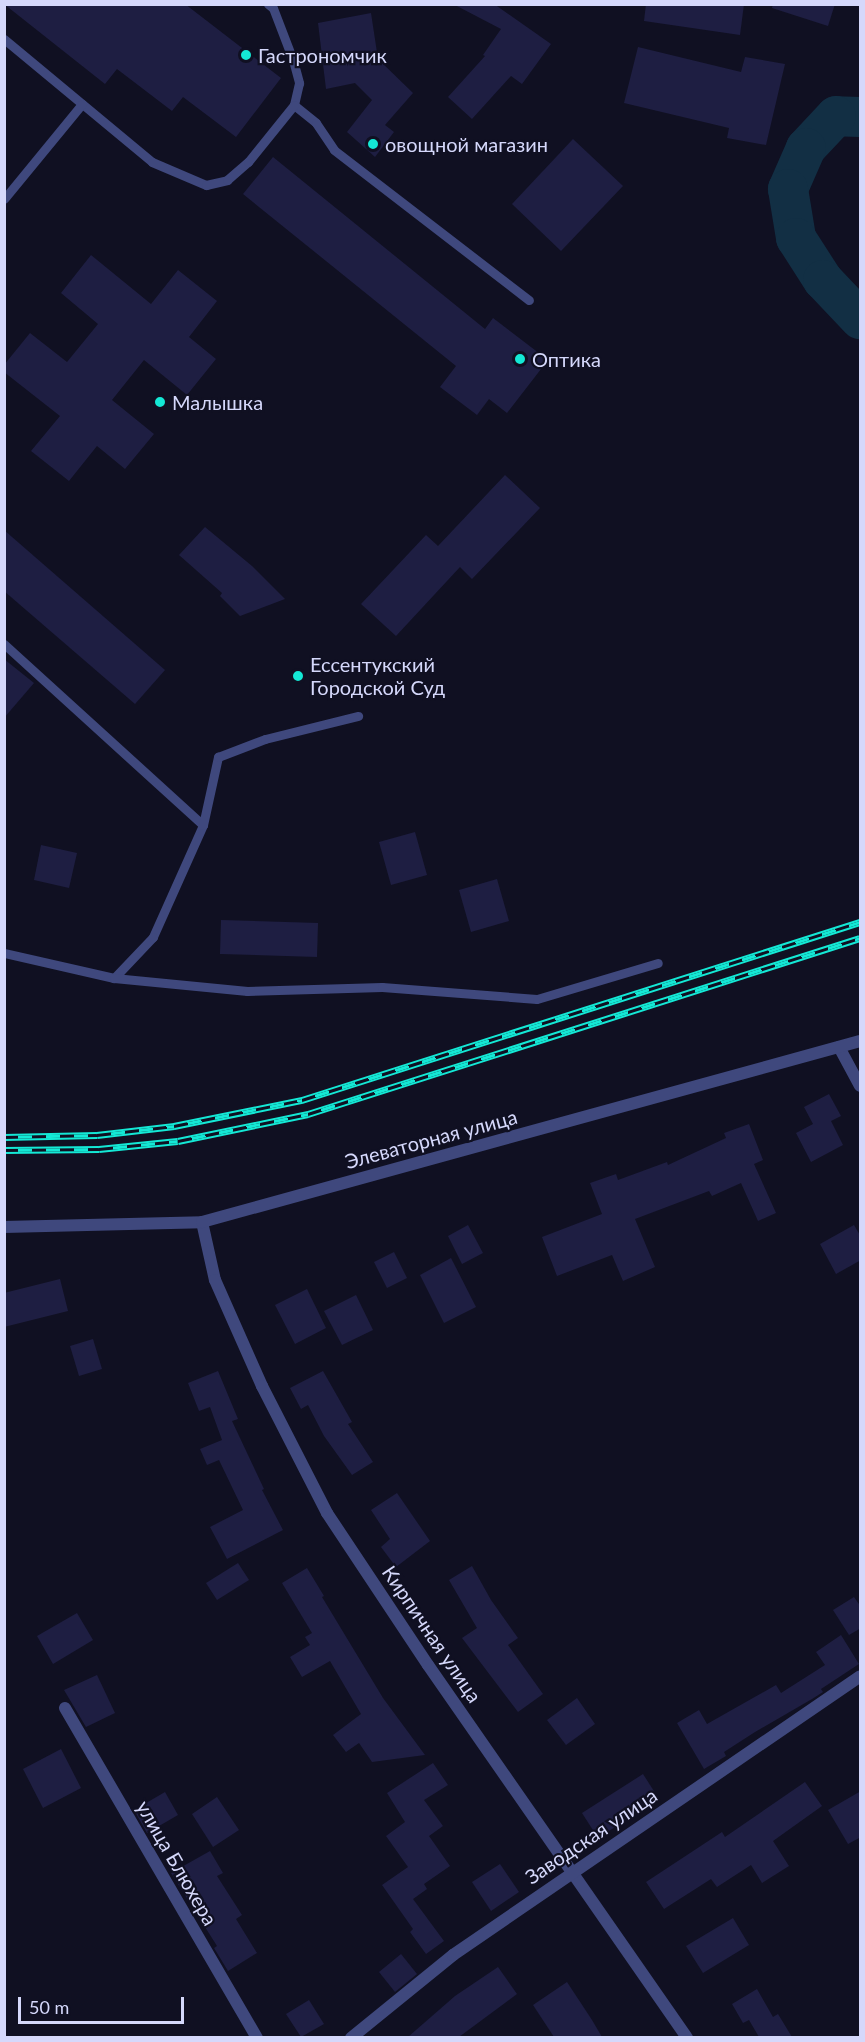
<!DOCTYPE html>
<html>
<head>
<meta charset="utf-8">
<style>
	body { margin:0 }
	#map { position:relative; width:865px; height:2042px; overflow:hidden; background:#101022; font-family:Lato,sans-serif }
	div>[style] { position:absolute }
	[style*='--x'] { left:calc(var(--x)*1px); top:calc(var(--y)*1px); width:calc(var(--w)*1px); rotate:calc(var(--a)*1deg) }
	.river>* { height:40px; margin:-20px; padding:0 20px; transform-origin:20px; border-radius:20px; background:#122f44 }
	.building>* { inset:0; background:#1e1e42 }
	.service>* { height:9px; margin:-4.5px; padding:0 4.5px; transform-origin:4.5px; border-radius:4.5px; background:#3f487d }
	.minor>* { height:12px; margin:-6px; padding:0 6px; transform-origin:6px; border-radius:6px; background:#3f487d }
	.rail>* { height:7px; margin-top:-3.5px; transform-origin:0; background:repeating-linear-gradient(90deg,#101022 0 14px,#14e8d5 0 28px); box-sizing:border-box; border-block:2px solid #14e8d5 }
	.dots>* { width:16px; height:16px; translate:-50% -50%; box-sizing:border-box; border:3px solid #101022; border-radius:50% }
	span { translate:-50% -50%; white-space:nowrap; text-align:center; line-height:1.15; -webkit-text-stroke:4.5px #101022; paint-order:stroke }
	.poi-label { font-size:20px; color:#d5d8fb }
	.left { translate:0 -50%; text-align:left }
	.street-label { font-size:20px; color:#d5d8fb }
	.frame { position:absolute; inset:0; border:6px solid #d5d8fb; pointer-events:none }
	.scale { position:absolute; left:18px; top:1997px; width:166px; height:27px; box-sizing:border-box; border:3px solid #d5d8fb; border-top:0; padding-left:8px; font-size:18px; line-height:21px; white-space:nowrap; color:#d5d8fb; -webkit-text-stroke:4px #101022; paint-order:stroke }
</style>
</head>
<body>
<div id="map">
	<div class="river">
		<i style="--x:860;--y:117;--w:24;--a:-178"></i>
		<i style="--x:836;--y:116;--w:44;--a:133.2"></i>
		<i style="--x:806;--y:148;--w:45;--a:113.7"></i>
		<i style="--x:788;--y:189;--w:50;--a:80.7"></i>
		<i style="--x:796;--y:238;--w:50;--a:57.3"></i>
		<i style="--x:823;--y:280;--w:54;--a:46.5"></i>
	</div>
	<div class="building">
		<i style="clip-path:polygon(4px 4px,185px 4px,281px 78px,236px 137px,183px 97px,172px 111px,117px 69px,105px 84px)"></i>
		<i style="clip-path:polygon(453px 4px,494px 4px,551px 44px,522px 84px,511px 76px,472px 119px,448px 97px,485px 56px,483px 55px,501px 29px)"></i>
		<i style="clip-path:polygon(646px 4px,744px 4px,740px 35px,644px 21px)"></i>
		<i style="clip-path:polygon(773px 4px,835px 4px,828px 26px,772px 8px)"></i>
		<i style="clip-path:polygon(371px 13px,378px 59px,413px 93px,385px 125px,394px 132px,375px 157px,347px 132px,372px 100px,355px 83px,326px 89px,318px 23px)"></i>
		<i style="clip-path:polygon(638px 47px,741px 72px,745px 57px,785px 64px,766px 145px,727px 138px,729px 128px,624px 103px)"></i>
		<i style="clip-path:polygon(573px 139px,623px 186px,561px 251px,512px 204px)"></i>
		<i style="clip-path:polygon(273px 157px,485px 329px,493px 318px,548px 360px,507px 413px,489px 399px,477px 415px,440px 387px,456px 366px,243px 194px)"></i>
		<i style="clip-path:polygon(91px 255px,151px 304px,178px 270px,217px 301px,189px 337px,216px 359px,187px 395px,144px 360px,112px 400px,154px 434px,125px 469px,97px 446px,69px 481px,31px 451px,60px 416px,4px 372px,4px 365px,30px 333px,67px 362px,98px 324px,61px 293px)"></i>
		<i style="clip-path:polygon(505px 475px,540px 508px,472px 579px,460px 567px,396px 636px,361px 604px,426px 535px,438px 546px)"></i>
		<i style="clip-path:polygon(205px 527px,252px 566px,285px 599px,240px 616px,220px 596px,222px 593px,179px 555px)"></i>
		<i style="clip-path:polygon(4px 530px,165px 670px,135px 704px,4px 591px)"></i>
		<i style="clip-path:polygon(4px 659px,34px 683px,4px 718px)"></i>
		<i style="clip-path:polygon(415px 832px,427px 875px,391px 885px,379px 842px)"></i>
		<i style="clip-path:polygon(41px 845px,77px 853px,69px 888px,34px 880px)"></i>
		<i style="clip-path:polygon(497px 879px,509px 921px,471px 932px,459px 890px)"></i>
		<i style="clip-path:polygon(221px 920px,318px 923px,317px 957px,220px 954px)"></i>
		<i style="clip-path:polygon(829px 1094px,841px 1116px,831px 1121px,843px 1145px,811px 1162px,796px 1133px,813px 1124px,804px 1107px)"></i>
		<i style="clip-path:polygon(749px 1124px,763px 1160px,754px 1164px,776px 1213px,758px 1221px,741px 1183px,712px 1196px,709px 1191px,635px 1219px,655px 1267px,623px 1281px,612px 1255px,557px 1276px,542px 1237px,602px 1214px,590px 1183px,616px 1174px,618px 1180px,667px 1162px,668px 1165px,726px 1138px,724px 1133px)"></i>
		<i style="clip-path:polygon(468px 1225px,483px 1253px,462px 1264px,448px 1236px)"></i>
		<i style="clip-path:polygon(854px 1225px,861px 1237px,861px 1260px,836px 1274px,820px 1244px)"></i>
		<i style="clip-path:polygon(394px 1252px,407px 1278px,387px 1288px,374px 1262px)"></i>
		<i style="clip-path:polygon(451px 1258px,476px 1307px,444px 1323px,420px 1275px)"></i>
		<i style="clip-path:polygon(60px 1279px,68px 1311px,4px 1327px,4px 1293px)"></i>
		<i style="clip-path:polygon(307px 1289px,326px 1328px,295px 1344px,275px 1305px)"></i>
		<i style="clip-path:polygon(356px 1295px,373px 1330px,342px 1345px,324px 1311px)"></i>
		<i style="clip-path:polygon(93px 1339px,102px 1369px,79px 1376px,70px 1346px)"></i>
		<i style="clip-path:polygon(218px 1371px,238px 1419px,232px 1421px,264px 1489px,262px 1490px,283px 1530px,227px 1559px,210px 1527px,243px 1510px,219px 1460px,207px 1465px,200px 1449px,222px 1440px,210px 1407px,199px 1411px,188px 1383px)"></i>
		<i style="clip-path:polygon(323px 1371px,352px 1422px,348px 1424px,373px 1462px,352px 1475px,324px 1436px,308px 1405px,301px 1409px,290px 1388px)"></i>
		<i style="clip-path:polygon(397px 1493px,430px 1541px,396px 1567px,381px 1547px,390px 1539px,371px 1510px)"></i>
		<i style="clip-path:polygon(238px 1563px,249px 1580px,217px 1600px,206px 1583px)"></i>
		<i style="clip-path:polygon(472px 1566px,491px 1600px,518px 1638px,508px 1645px,543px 1694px,518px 1712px,462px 1638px,477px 1628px,449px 1580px)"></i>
		<i style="clip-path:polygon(307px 1568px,324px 1596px,322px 1597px,383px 1698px,425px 1755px,372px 1762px,359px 1743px,346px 1752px,333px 1735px,361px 1714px,330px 1661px,302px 1677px,290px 1657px,310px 1645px,305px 1637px,312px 1633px,282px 1583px)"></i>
		<i style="clip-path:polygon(854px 1597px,861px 1607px,861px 1628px,849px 1635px,833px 1610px)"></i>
		<i style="clip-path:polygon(77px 1613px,93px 1640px,53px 1664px,37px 1636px)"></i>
		<i style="clip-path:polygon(841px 1635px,859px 1664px,821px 1689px,823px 1692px,812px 1699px,755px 1732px,724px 1752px,726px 1756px,704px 1769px,677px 1723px,699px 1710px,707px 1724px,776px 1685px,781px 1693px,825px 1665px,816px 1652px)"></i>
		<i style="clip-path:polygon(97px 1675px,115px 1713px,86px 1727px,64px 1690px)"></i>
		<i style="clip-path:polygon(577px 1698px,595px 1724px,566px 1745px,547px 1720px)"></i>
		<i style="clip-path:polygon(61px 1749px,81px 1788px,43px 1808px,23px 1769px)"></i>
		<i style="clip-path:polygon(433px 1763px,448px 1785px,424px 1800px,443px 1826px,429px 1836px,450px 1866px,424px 1884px,427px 1889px,413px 1899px,444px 1941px,426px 1954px,410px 1932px,413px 1929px,382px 1885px,408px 1867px,386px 1836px,405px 1822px,387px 1793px)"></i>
		<i style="clip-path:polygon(643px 1774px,659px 1799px,598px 1838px,582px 1813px)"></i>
		<i style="clip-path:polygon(805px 1782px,822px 1806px,773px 1841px,789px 1866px,762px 1883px,751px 1865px,717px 1887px,711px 1879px,664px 1909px,646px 1882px,722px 1832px,725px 1837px)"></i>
		<i style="clip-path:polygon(861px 1791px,861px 1837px,848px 1844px,828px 1810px)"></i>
		<i style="clip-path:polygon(165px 1792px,178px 1815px,147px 1833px,134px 1810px)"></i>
		<i style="clip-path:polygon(217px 1797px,239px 1830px,213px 1847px,192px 1814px)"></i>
		<i style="clip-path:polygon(210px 1851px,223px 1873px,217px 1876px,242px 1915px,236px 1919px,257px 1953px,228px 1971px,214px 1948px,217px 1946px,171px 1873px)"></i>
		<i style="clip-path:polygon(500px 1864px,519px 1892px,491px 1911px,472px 1882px)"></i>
		<i style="clip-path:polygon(733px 1918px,749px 1945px,703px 1973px,686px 1946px)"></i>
		<i style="clip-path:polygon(401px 1954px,417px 1974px,395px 1992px,379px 1972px)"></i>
		<i style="clip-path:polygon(498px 1967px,517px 1994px,459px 2037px,408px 2037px,455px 1996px)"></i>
		<i style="clip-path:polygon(567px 1982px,592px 2020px,602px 2037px,554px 2037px,533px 2005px)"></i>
		<i style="clip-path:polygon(757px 1989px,773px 2017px,778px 2014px,792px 2037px,759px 2037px,749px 2020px,743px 2023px,732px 2004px)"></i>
		<i style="clip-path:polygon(309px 2000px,324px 2024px,301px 2037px,286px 2014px)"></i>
	</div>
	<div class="service">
		<i style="--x:268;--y:4;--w:6;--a:39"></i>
		<i style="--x:273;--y:8;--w:56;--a:69"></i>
		<i style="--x:293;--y:60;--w:24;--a:75"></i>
		<i style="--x:299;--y:83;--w:23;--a:103"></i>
		<i style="--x:294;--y:105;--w:28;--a:39"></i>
		<i style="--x:316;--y:123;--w:32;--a:56"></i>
		<i style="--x:334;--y:150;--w:246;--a:37.6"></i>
		<i style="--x:4;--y:39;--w:192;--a:39.7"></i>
		<i style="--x:152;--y:162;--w:59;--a:23.1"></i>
		<i style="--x:206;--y:185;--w:22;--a:-13"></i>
		<i style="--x:227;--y:180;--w:28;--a:-41"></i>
		<i style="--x:248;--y:162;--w:73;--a:-51.1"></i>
		<i style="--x:4;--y:199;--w:123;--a:-50.6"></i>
		<i style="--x:4;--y:644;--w:269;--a:42.3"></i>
		<i style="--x:203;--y:825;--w:123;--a:114.1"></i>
		<i style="--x:153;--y:937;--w:57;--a:133.6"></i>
		<i style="--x:114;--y:978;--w:113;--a:-167.2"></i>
		<i style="--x:203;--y:825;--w:70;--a:-77.6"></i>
		<i style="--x:218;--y:757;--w:50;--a:-21"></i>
		<i style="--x:265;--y:739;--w:96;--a:-13.9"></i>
		<i style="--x:114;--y:978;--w:134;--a:5.6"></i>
		<i style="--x:247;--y:991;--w:135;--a:-1.7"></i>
		<i style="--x:382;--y:987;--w:155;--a:4.4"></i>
		<i style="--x:537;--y:999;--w:126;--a:-16.6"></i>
	</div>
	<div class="minor">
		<i style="--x:839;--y:1047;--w:44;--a:61.7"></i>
		<i style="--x:202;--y:1222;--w:59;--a:77.4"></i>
		<i style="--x:215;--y:1280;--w:116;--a:66.1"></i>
		<i style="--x:262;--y:1386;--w:143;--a:62.9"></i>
		<i style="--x:327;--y:1513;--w:182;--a:56.4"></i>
		<i style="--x:428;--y:1665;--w:454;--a:55.2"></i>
		<i style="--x:4;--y:1227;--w:198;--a:-1.4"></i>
		<i style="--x:202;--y:1222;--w:682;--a:-15.38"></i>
		<i style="--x:65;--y:1708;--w:382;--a:59.8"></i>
		<i style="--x:351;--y:2038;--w:132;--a:-39.1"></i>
		<i style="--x:453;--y:1955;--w:493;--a:-34.4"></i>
	</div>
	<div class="rail">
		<i style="--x:4;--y:1137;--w:93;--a:-1.2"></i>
		<i style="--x:97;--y:1135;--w:78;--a:-6.7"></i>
		<i style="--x:174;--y:1126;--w:131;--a:-11.5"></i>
		<i style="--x:302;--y:1100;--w:586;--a:-17.69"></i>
		<i style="--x:4;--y:1150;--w:95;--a:-0.6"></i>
		<i style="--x:99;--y:1149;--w:79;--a:-5.8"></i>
		<i style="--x:178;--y:1141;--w:133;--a:-11.7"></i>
		<i style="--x:308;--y:1114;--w:579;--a:-17.68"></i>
	</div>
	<div class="dots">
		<i style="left:246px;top:55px;background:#14e8d5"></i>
		<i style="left:373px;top:144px;background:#14e8d5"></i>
		<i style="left:520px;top:359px;background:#14e8d5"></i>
		<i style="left:160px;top:402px;background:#14e8d5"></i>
		<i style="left:298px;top:676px;background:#14e8d5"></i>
	</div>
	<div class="poi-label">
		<span class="left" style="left:258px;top:55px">Гастрономчик</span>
		<span class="left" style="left:385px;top:144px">овощной магазин</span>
		<span class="left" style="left:532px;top:359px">Оптика</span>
		<span class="left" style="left:172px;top:402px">Малышка</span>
		<span class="left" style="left:310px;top:676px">Ессентукский<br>Городской Суд</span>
	</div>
	<div class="street-label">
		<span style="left:431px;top:1139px;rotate:-15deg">Элеваторная улица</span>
		<span style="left:432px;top:1634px;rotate:56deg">Кирпичная улица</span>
		<span style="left:591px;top:1836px;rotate:-34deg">Заводская улица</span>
		<span style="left:177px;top:1863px;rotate:60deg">улица Блюхера</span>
	</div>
	<div class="frame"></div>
	<div class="scale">50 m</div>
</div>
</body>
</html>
